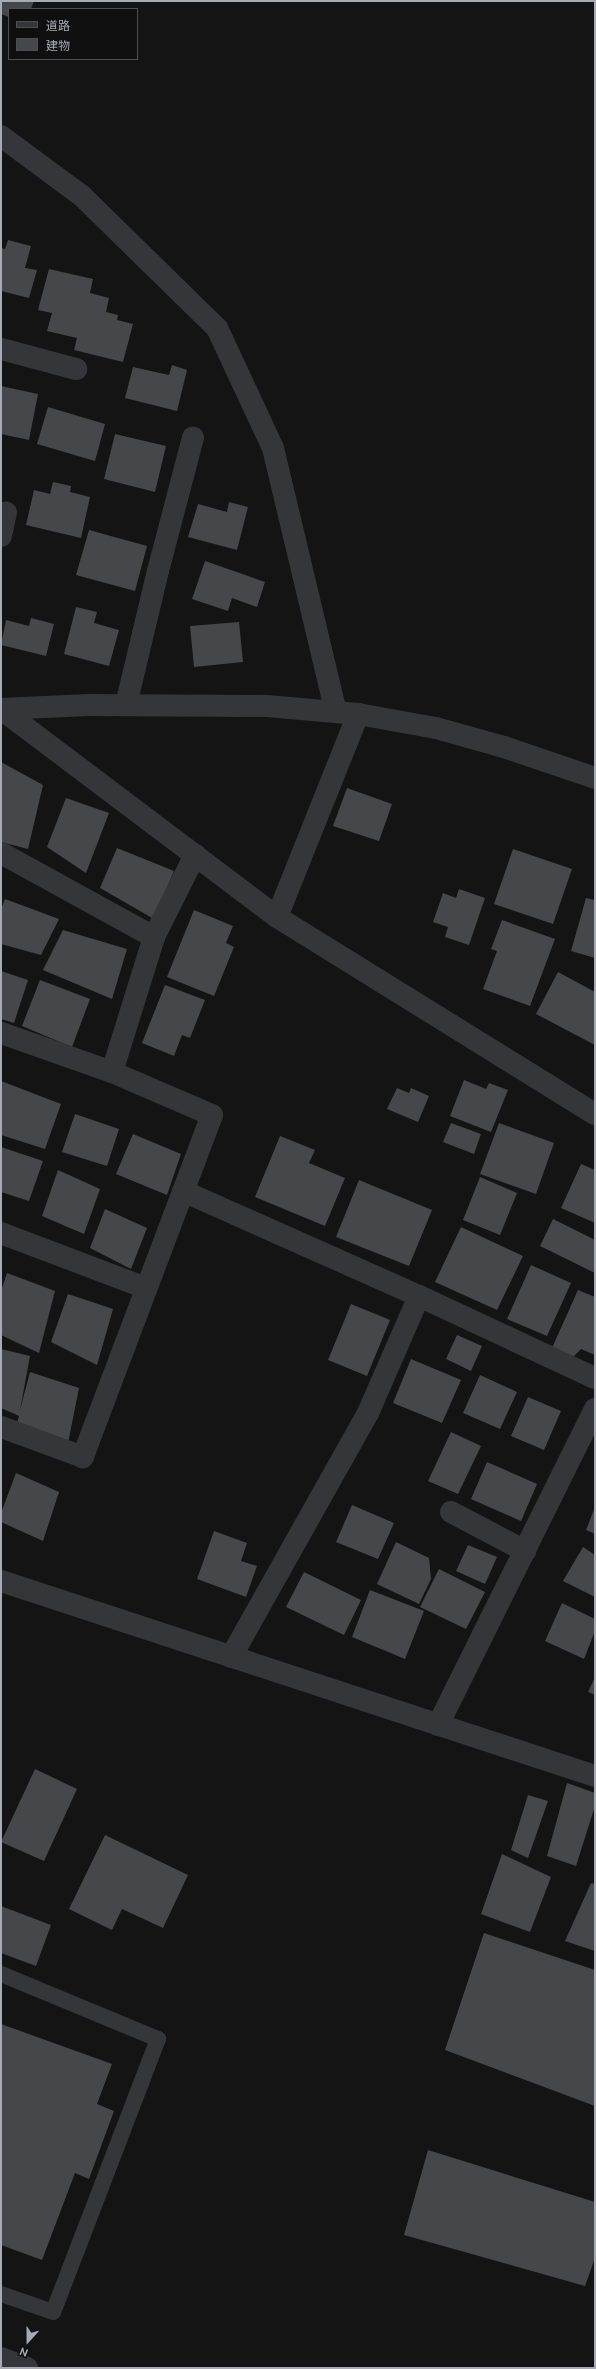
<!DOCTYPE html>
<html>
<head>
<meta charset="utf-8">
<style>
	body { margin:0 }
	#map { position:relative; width:596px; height:2369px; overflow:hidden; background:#141415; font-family:Ubuntu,"Noto Sans JP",sans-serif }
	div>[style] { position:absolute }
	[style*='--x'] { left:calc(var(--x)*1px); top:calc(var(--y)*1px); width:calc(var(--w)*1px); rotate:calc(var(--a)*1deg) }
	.building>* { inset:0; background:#46474a }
	.service>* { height:16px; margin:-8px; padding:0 8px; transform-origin:8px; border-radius:8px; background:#35363a }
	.minor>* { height:22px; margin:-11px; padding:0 11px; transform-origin:11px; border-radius:11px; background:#35363a }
	.tertiary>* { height:22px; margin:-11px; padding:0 11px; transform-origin:11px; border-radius:11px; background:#35363a }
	span { translate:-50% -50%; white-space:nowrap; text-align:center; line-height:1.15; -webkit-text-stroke:3px #0f0f10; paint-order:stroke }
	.frame { position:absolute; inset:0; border:2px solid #a7acb4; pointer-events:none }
	.legend { position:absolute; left:8px; top:8px; width:130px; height:52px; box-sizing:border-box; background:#0f0f10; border:1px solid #4c4e52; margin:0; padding:5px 7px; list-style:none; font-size:12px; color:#a7acb4 }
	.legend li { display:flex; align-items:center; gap:8px; height:20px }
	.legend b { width:20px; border:1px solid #4c4e52 }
	.north { position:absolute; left:8px; top:2321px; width:40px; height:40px; -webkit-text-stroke:3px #0f0f10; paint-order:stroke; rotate:201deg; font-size:11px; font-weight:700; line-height:16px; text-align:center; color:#a7acb4 }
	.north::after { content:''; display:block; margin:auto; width:14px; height:18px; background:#a7acb4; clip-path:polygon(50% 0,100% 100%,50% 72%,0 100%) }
</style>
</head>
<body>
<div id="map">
	<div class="building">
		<i style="clip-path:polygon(1px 1px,34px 1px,31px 9px,9px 9px,9px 17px,1px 14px)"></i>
		<i style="clip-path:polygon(8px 240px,31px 246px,25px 268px,37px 270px,29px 298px,1px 291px,1px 248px,5px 249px)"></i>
		<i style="clip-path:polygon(49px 269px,93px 279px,90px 293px,109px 298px,106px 312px,118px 315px,117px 320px,133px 324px,123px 362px,74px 350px,77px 338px,47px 331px,52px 313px,38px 310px)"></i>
		<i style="clip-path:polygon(172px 365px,187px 370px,177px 411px,125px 398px,133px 367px,169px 375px)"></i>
		<i style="clip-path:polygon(1px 386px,38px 394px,29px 440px,1px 434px)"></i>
		<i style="clip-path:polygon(48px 407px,105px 424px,95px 461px,37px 444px)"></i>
		<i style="clip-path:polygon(115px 434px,166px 446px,155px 492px,104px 479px)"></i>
		<i style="clip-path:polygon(53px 482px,71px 486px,70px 492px,90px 497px,81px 538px,26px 525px,34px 490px,50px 494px)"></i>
		<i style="clip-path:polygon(229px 502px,248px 507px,237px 550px,188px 537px,198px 504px,227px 512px)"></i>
		<i style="clip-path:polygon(89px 530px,147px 546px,135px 591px,76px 575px)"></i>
		<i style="clip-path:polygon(205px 561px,265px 582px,257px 607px,232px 598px,228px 611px,192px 599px)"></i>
		<i style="clip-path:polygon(76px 607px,97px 612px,94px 623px,119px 630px,109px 666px,64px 654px)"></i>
		<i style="clip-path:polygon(31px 618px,54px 624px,46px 656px,1px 645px,6px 620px,29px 626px)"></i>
		<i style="clip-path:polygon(239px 622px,243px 662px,194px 667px,190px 626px)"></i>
		<i style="clip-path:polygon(1px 762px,43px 785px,28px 849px,1px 842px)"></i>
		<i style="clip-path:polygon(347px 788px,392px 804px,379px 841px,333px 826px)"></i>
		<i style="clip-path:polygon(66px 798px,109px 813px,86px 873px,47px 847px)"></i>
		<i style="clip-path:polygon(117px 848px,174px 871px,154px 919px,100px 888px)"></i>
		<i style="clip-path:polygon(513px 849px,572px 869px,553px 924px,494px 904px)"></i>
		<i style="clip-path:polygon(459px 889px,485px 898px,469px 945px,445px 937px,448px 927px,433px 922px,443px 893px,456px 898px)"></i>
		<i style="clip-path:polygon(586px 898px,595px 900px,595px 958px,571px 951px)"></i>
		<i style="clip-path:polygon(5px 899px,59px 919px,41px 955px,1px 944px,1px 909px)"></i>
		<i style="clip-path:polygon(194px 910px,233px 926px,226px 943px,234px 947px,214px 996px,167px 977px)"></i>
		<i style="clip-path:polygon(502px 920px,555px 939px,530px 1006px,483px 989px,497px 951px,491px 949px)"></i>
		<i style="clip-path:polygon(63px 930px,127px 949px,112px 999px,43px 970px)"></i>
		<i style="clip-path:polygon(1px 971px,28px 980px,14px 1023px,1px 1019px)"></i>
		<i style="clip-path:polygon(558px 972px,595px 992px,595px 1045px,536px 1014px)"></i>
		<i style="clip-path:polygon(40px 980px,90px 999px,72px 1047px,22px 1026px)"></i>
		<i style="clip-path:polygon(165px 985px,205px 1000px,190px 1038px,182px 1035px,174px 1056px,142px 1043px)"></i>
		<i style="clip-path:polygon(464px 1080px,486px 1089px,489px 1083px,508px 1090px,491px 1132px,450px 1116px)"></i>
		<i style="clip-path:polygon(1px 1081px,61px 1104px,45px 1149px,1px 1135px)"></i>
		<i style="clip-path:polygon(397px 1088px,409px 1093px,411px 1088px,429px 1096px,418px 1122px,387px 1109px)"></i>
		<i style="clip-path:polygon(75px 1114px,119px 1129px,107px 1166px,62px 1152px)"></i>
		<i style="clip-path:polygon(451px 1123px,481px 1134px,474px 1154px,443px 1142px)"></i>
		<i style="clip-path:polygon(499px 1123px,554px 1143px,536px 1194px,480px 1174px)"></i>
		<i style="clip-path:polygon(133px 1134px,181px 1154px,167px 1195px,116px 1174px)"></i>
		<i style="clip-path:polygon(280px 1136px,315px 1150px,309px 1163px,345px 1178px,325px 1226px,255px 1197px)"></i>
		<i style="clip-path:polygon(1px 1147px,43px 1161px,29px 1201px,1px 1192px)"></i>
		<i style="clip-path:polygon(581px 1164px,595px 1170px,595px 1223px,561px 1208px)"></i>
		<i style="clip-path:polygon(58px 1170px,100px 1189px,84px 1234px,42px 1216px)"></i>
		<i style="clip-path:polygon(480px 1177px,517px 1193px,500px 1235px,463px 1220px)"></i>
		<i style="clip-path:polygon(359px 1180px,432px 1210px,409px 1266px,336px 1237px)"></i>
		<i style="clip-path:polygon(105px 1209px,147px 1228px,131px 1269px,90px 1248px)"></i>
		<i style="clip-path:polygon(553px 1219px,595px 1240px,595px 1273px,540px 1246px)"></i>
		<i style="clip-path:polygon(461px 1227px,523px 1256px,497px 1310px,435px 1282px)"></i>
		<i style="clip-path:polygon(531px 1265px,571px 1283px,547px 1336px,507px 1319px)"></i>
		<i style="clip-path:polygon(7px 1273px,55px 1291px,39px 1353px,1px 1335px,1px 1291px)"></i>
		<i style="clip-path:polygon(578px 1290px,595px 1297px,595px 1355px,581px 1349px,573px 1357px,552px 1348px)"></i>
		<i style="clip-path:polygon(68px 1294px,113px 1309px,97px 1365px,51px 1342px)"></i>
		<i style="clip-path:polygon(351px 1304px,390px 1320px,367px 1376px,328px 1360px)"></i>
		<i style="clip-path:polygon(457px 1335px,482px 1346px,471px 1371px,446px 1359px)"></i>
		<i style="clip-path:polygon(1px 1349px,30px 1356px,20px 1410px,30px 1372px,79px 1388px,67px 1448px,16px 1427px,19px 1416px,1px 1408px)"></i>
		<i style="clip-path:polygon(411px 1359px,461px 1380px,442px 1423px,393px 1403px)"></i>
		<i style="clip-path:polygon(480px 1375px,517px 1392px,500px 1429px,463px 1413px)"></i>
		<i style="clip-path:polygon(528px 1397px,561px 1411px,544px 1450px,511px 1436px)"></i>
		<i style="clip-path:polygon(451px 1432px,481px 1446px,458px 1494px,428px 1481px)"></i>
		<i style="clip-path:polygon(487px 1462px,537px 1484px,521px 1521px,471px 1499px)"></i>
		<i style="clip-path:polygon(16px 1473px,59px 1492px,43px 1541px,1px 1522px,1px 1513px)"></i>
		<i style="clip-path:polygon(352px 1505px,394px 1523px,378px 1559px,336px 1542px)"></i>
		<i style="clip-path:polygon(595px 1507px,595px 1534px,586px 1530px)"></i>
		<i style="clip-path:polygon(214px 1531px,247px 1543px,241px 1561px,257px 1566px,246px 1597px,197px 1579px)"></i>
		<i style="clip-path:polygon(396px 1542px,429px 1558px,431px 1579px,419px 1604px,377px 1584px)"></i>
		<i style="clip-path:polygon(468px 1545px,497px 1557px,485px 1584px,456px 1571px)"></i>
		<i style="clip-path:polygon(583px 1547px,595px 1555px,595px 1597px,563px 1581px)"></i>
		<i style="clip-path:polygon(439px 1569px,485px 1592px,466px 1629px,420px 1607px)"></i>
		<i style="clip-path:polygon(304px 1572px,361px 1600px,344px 1635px,286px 1607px)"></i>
		<i style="clip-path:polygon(370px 1590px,424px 1611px,405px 1659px,352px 1637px)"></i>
		<i style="clip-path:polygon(562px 1603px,595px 1619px,595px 1631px,584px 1659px,545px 1641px)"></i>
		<i style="clip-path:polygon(595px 1677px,595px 1695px,588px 1692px)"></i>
		<i style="clip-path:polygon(35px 1769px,77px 1789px,44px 1861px,1px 1842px)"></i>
		<i style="clip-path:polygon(567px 1783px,595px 1793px,595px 1806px,576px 1866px,547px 1856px)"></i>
		<i style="clip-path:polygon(528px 1795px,548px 1801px,528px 1858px,511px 1850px)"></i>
		<i style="clip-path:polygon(105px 1835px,188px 1875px,163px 1928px,122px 1909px,112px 1930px,69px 1909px)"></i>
		<i style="clip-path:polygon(502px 1854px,551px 1877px,530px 1932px,481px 1914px)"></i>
		<i style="clip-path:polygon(591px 1883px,595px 1884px,595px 1951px,565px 1941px)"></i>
		<i style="clip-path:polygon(1px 1906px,51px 1925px,36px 1966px,1px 1953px)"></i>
		<i style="clip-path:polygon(484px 1933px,595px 1970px,595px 2106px,445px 2050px)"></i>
		<i style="clip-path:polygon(1px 2024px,112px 2064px,97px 2104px,114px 2111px,89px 2179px,75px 2173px,42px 2260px,1px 2245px)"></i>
		<i style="clip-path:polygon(428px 2150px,595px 2202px,595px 2258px,585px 2286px,404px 2235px)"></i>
	</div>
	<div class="service">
		<i style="--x:1;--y:1974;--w:170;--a:22.5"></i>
		<i style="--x:158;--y:2039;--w:292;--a:111"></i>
		<i style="--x:53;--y:2312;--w:55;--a:-160.9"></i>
	</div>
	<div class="minor">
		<i style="--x:1;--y:136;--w:101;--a:36.5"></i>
		<i style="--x:82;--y:196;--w:189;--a:44.4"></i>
		<i style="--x:217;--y:328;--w:132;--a:65"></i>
		<i style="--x:273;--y:448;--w:271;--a:76.6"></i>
		<i style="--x:1;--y:349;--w:78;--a:14.9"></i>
		<i style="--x:1;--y:536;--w:24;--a:-78"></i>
		<i style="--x:126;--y:705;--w:138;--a:-76.6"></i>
		<i style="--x:158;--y:571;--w:138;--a:-75.3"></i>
		<i style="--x:1;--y:709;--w:346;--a:37"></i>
		<i style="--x:277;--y:917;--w:374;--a:31.8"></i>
		<i style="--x:1;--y:853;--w:175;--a:28.8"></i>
		<i style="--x:277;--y:917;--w:219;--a:-68.2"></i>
		<i style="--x:1;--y:1033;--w:118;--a:19.4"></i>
		<i style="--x:112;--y:1072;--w:109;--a:23.3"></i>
		<i style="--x:212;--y:1115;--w:366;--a:110.7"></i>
		<i style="--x:83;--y:1457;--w:87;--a:-159.9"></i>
		<i style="--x:112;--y:1072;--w:141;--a:-72.7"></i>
		<i style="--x:154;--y:937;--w:92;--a:-63.4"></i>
		<i style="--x:183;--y:1191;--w:258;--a:24"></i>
		<i style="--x:419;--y:1296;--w:194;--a:25"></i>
		<i style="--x:1;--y:1233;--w:155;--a:20.8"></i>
		<i style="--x:451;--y:1512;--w:84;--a:27.8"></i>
		<i style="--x:1;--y:1581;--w:625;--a:18.17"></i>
		<i style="--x:231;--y:1657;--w:280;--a:-60.7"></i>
		<i style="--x:368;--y:1413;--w:128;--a:-66.4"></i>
		<i style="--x:438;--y:1725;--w:353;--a:-63.6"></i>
		<i style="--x:1;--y:2358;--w:28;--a:21"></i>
	</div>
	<div class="tertiary">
		<i style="--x:1;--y:709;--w:87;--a:-2.6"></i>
		<i style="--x:88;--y:705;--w:179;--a:0.3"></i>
		<i style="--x:267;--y:706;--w:91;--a:5"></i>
		<i style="--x:358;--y:714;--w:79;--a:10.2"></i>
		<i style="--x:436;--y:728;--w:71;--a:15.6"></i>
		<i style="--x:504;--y:747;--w:96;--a:18.8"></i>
	</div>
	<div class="frame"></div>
	<ul class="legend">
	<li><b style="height:5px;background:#35363a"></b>道路</li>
	<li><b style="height:11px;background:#46474a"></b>建物</li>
	</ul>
	<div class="north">N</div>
</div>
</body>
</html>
